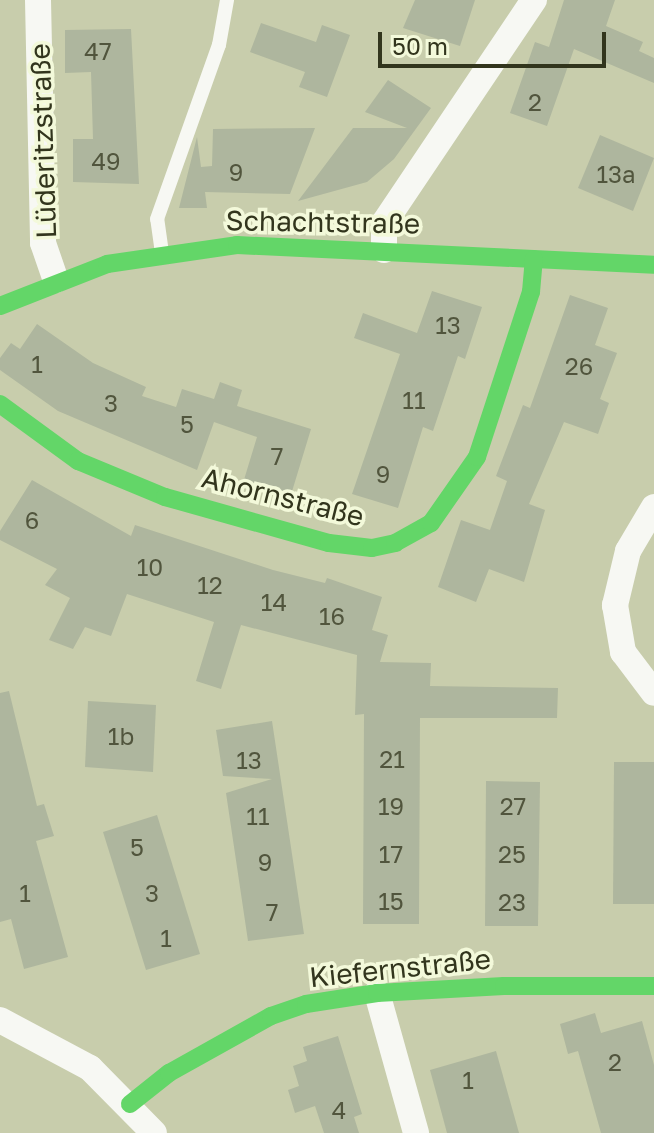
<!DOCTYPE html>
<html>
<head>
<meta charset="utf-8">
<style>
	body { margin:0 }
	#map { position:relative; width:654px; height:1133px; overflow:hidden; background:#c8cdac; font-family:"Golos Text",sans-serif }
	div>[style] { position:absolute }
	[style*='--x'] { left:calc(var(--x)*1px); top:calc(var(--y)*1px); width:calc(var(--w)*1px); rotate:calc(var(--a)*1deg) }
	.building>* { inset:0; background:#aeb69e }
	.lane>* { height:14px; margin:-7px; padding:0 7px; transform-origin:7px; border-radius:7px; background:#f7f8f3 }
	.street>* { height:26px; margin:-13px; padding:0 13px; transform-origin:13px; border-radius:13px; background:#f7f8f3 }
	.fast>* { height:18px; margin:-9px; padding:0 9px; transform-origin:9px; border-radius:9px; background:#63d668 }
	span { translate:-50% -50%; white-space:nowrap; text-align:center; line-height:1.15; -webkit-text-stroke:7px #f3f9da; paint-order:stroke }
	.number-label { font-size:24px; color:#51553d }
	.number-label span { -webkit-text-stroke-width:0 }
	.street-label { font-size:28px; color:#32351d }
	.scale { position:absolute; left:378px; top:32px; width:228px; height:36px; box-sizing:border-box; border:4px solid #32351d; border-top:0; padding-left:10px; font-size:24px; line-height:28px; white-space:nowrap; color:#32351d; -webkit-text-stroke:6px #f3f9da; paint-order:stroke }
</style>
</head>
<body>
<div id="map">
	<div class="building">
		<i style="clip-path:polygon(415px 0,475px 0,460px 46px,403px 28px)"></i>
		<i style="clip-path:polygon(564px 0,615px 0,606px 26px,643px 42px,639px 51px,654px 58px,654px 83px,574px 49px,547px 126px,510px 113px,535px 42px,549px 47px)"></i>
		<i style="clip-path:polygon(261px 23px,316px 42px,322px 25px,350px 35px,327px 97px,299px 87px,305px 72px,250px 52px)"></i>
		<i style="clip-path:polygon(131px 29px,139px 184px,73px 182px,73px 139px,93px 139px,91px 72px,65px 73px,65px 30px)"></i>
		<i style="clip-path:polygon(388px 80px,431px 108px,394px 159px,367px 182px,298px 201px,353px 128px,407px 128px,365px 112px)"></i>
		<i style="clip-path:polygon(315px 128px,290px 194px,205px 192px,207px 208px,179px 208px,197px 137px,201px 167px,212px 166px,213px 129px)"></i>
		<i style="clip-path:polygon(600px 135px,654px 158px,633px 211px,578px 188px)"></i>
		<i style="clip-path:polygon(432px 291px,482px 307px,465px 359px,458px 356px,433px 431px,423px 427px,398px 508px,352px 494px,400px 354px,354px 338px,363px 313px,417px 333px)"></i>
		<i style="clip-path:polygon(570px 295px,608px 308px,595px 345px,617px 353px,600px 399px,609px 403px,598px 434px,564px 422px,529px 504px,545px 510px,524px 582px,489px 569px,476px 602px,438px 587px,461px 520px,490px 530px,507px 481px,496px 476px,523px 405px,530px 408px)"></i>
		<i style="clip-path:polygon(37px 324px,93px 363px,146px 387px,142px 396px,176px 407px,182px 389px,214px 399px,220px 382px,242px 390px,237px 406px,311px 429px,290px 498px,243px 483px,257px 437px,214px 422px,197px 470px,58px 411px,0 370px,0 358px,11px 343px,20px 349px)"></i>
		<i style="clip-path:polygon(32px 480px,131px 536px,135px 525px,273px 570px,325px 583px,327px 578px,382px 597px,372px 630px,388px 635px,380px 662px,431px 663px,430px 686px,558px 688px,557px 718px,420px 718px,419px 924px,363px 924px,364px 714px,355px 715px,357px 655px,241px 625px,221px 689px,196px 681px,214px 622px,127px 594px,111px 636px,85px 627px,73px 649px,49px 640px,70px 598px,45px 585px,57px 569px,0 540px,0 531px)"></i>
		<i style="clip-path:polygon(9px 691px,37px 806px,44px 804px,54px 836px,36px 841px,68px 957px,24px 969px,11px 919px,0 922px,0 693px)"></i>
		<i style="clip-path:polygon(88px 701px,156px 705px,153px 772px,85px 767px)"></i>
		<i style="clip-path:polygon(272px 721px,304px 934px,248px 941px,226px 793px,272px 779px,223px 776px,216px 730px)"></i>
		<i style="clip-path:polygon(614px 762px,654px 762px,654px 904px,613px 904px)"></i>
		<i style="clip-path:polygon(486px 781px,540px 782px,538px 926px,485px 926px)"></i>
		<i style="clip-path:polygon(157px 815px,200px 954px,146px 970px,103px 832px)"></i>
		<i style="clip-path:polygon(595px 1013px,601px 1033px,642px 1021px,654px 1065px,654px 1133px,601px 1133px,578px 1051px,568px 1054px,560px 1024px)"></i>
		<i style="clip-path:polygon(338px 1036px,362px 1114px,354px 1117px,359px 1133px,324px 1133px,315px 1106px,295px 1113px,288px 1090px,299px 1086px,293px 1066px,307px 1061px,303px 1047px)"></i>
		<i style="clip-path:polygon(496px 1051px,519px 1133px,447px 1133px,430px 1070px)"></i>
	</div>
	<div class="lane">
		<i style="--x:162;--y:253;--w:34;--a:-98"></i>
		<i style="--x:157;--y:219;--w:185;--a:-70.4"></i>
		<i style="--x:219;--y:45;--w:46;--a:-79.9"></i>
	</div>
	<div class="street">
		<i style="--x:38;--y:0;--w:243;--a:88.8"></i>
		<i style="--x:43;--y:243;--w:39;--a:71"></i>
		<i style="--x:384;--y:250;--w:27;--a:-90"></i>
		<i style="--x:384;--y:223;--w:269;--a:-56.1"></i>
		<i style="--x:654;--y:507;--w:51;--a:120.6"></i>
		<i style="--x:628;--y:551;--w:56;--a:103.5"></i>
		<i style="--x:615;--y:605;--w:48;--a:80.3"></i>
		<i style="--x:623;--y:652;--w:51;--a:52.9"></i>
		<i style="--x:377;--y:993;--w:145;--a:74.4"></i>
		<i style="--x:0;--y:1020;--w:102;--a:28.1"></i>
		<i style="--x:90;--y:1068;--w:91;--a:45.4"></i>
	</div>
	<div class="fast">
		<i style="--x:0;--y:306;--w:115;--a:-21.4"></i>
		<i style="--x:107;--y:264;--w:131;--a:-8.3"></i>
		<i style="--x:237;--y:245;--w:417;--a:2.7"></i>
		<i style="--x:0;--y:404;--w:97;--a:36.2"></i>
		<i style="--x:78;--y:461;--w:94;--a:22.5"></i>
		<i style="--x:165;--y:497;--w:170;--a:15.7"></i>
		<i style="--x:329;--y:543;--w:43;--a:6.6"></i>
		<i style="--x:372;--y:548;--w:24;--a:-12"></i>
		<i style="--x:395;--y:543;--w:41;--a:-29.1"></i>
		<i style="--x:431;--y:523;--w:80;--a:-55.1"></i>
		<i style="--x:477;--y:457;--w:174;--a:-71.9"></i>
		<i style="--x:531;--y:292;--w:33;--a:-85"></i>
		<i style="--x:130;--y:1104;--w:50;--a:-38.5"></i>
		<i style="--x:169;--y:1073;--w:117;--a:-29.2"></i>
		<i style="--x:271;--y:1016;--w:37;--a:-19"></i>
		<i style="--x:306;--y:1004;--w:72;--a:-8.8"></i>
		<i style="--x:377;--y:993;--w:127;--a:-3.2"></i>
		<i style="--x:504;--y:986;--w:150;--a:0"></i>
	</div>
	<div class="number-label">
		<span style="left:98px;top:51px">47</span>
		<span style="left:535px;top:102px">2</span>
		<span style="left:106px;top:161px">49</span>
		<span style="left:236px;top:172px">9</span>
		<span style="left:616px;top:174px">13a</span>
		<span style="left:448px;top:325px">13</span>
		<span style="left:37px;top:364px">1</span>
		<span style="left:579px;top:366px">26</span>
		<span style="left:414px;top:400px">11</span>
		<span style="left:111px;top:403px">3</span>
		<span style="left:187px;top:424px">5</span>
		<span style="left:277px;top:456px">7</span>
		<span style="left:383px;top:474px">9</span>
		<span style="left:32px;top:520px">6</span>
		<span style="left:150px;top:567px">10</span>
		<span style="left:210px;top:585px">12</span>
		<span style="left:274px;top:602px">14</span>
		<span style="left:332px;top:616px">16</span>
		<span style="left:121px;top:736px">1b</span>
		<span style="left:392px;top:759px">21</span>
		<span style="left:249px;top:760px">13</span>
		<span style="left:391px;top:806px">19</span>
		<span style="left:513px;top:806px">27</span>
		<span style="left:258px;top:816px">11</span>
		<span style="left:137px;top:847px">5</span>
		<span style="left:391px;top:854px">17</span>
		<span style="left:512px;top:854px">25</span>
		<span style="left:265px;top:862px">9</span>
		<span style="left:25px;top:893px">1</span>
		<span style="left:152px;top:893px">3</span>
		<span style="left:391px;top:901px">15</span>
		<span style="left:512px;top:902px">23</span>
		<span style="left:272px;top:912px">7</span>
		<span style="left:166px;top:938px">1</span>
		<span style="left:615px;top:1062px">2</span>
		<span style="left:468px;top:1080px">1</span>
		<span style="left:339px;top:1110px">4</span>
	</div>
	<div class="street-label">
		<span style="left:43px;top:141px;rotate:-92deg">Lüderitzstraße</span>
		<span style="left:323px;top:222px;rotate:1deg">Schachtstraße</span>
		<span style="left:283px;top:497px;rotate:14deg">Ahornstraße</span>
		<span style="left:400px;top:968px;rotate:-6deg">Kiefernstraße</span>
	</div>
	<div class="scale">50 m</div>
</div>
</body>
</html>
